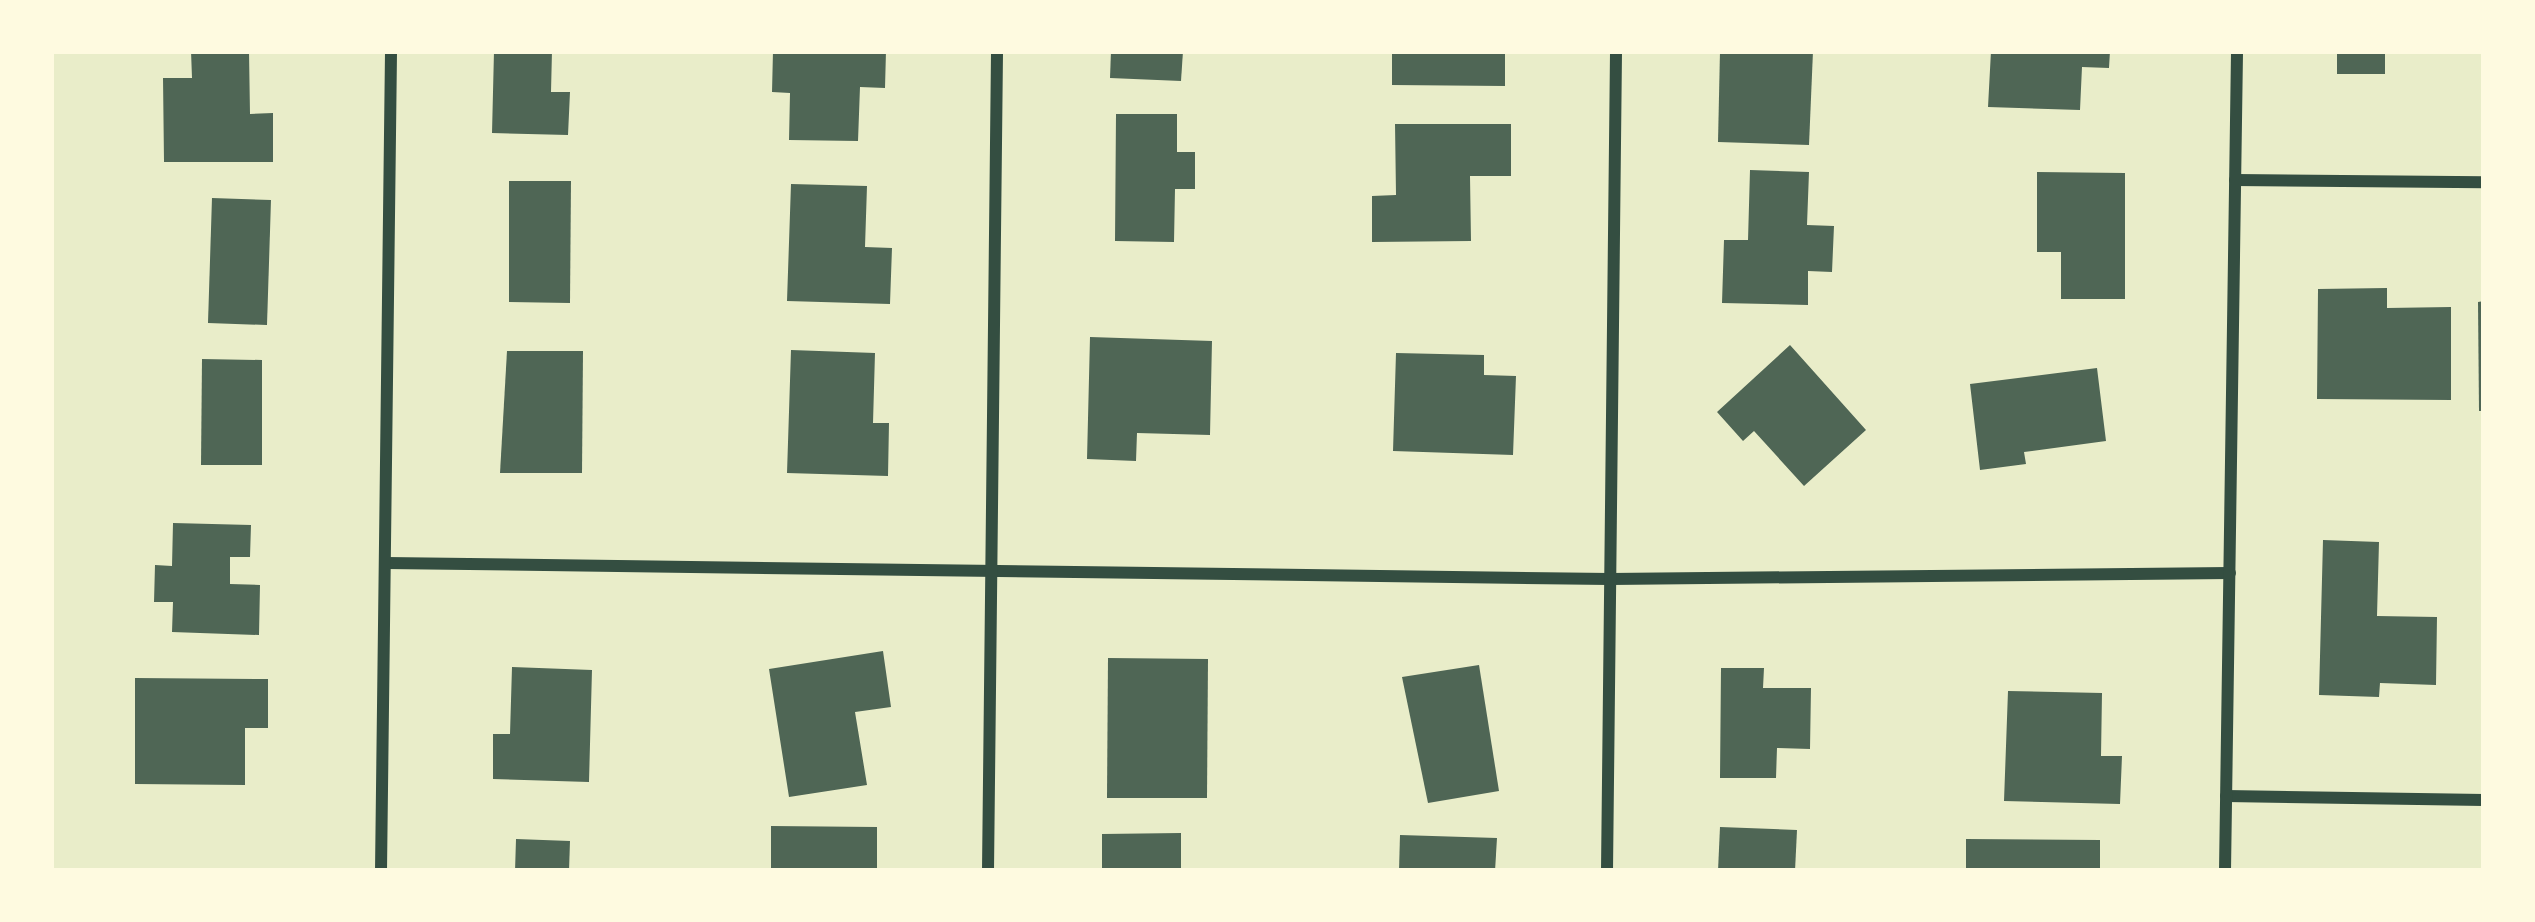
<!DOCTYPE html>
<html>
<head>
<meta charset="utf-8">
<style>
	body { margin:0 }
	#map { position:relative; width:2535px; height:922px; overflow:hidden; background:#e9edc9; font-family:"Archivo Narrow",sans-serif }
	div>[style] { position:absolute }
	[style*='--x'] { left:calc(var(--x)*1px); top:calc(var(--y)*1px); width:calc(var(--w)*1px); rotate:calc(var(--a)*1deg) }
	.building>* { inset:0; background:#4f6655 }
	.minor>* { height:12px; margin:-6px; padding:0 6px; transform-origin:6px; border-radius:6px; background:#344e41 }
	span { translate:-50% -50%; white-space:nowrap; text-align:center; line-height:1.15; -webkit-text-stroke:12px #fefae0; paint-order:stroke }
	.frame { position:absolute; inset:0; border:54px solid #fefae0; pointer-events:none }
</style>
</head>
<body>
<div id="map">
	<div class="building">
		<i style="clip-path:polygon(191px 51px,249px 51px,250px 114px,273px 113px,273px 162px,164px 162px,163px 78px,192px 78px)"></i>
		<i style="clip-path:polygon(494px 51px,552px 51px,551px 92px,570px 92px,568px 135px,492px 133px)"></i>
		<i style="clip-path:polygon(773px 51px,886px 51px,885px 88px,860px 87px,858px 141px,789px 140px,790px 93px,772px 92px)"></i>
		<i style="clip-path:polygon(1111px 51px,1183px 51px,1181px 81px,1110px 78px)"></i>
		<i style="clip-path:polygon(1392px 51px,1505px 51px,1505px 86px,1392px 85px)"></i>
		<i style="clip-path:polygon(1720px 51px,1813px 51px,1809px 145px,1718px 142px)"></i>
		<i style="clip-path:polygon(1991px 51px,2110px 51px,2109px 68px,2082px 67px,2080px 110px,1988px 107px)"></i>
		<i style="clip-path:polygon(2337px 51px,2385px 51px,2385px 74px,2337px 74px)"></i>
		<i style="clip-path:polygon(1116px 114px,1177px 114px,1177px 152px,1195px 152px,1195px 189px,1175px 189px,1174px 242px,1115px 241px)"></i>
		<i style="clip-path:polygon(1395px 124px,1511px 124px,1511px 176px,1470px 176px,1471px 241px,1372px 242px,1372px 196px,1396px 195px)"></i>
		<i style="clip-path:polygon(1750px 170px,1809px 172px,1807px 225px,1834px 226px,1832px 272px,1808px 271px,1808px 305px,1722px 303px,1724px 240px,1748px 240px)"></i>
		<i style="clip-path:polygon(2037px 172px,2125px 173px,2125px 299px,2061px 299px,2061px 252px,2037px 252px)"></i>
		<i style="clip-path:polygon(509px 181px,571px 181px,570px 303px,509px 302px)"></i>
		<i style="clip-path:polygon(791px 184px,867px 186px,865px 247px,892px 248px,890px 304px,787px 301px)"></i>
		<i style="clip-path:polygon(212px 198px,271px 200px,267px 325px,208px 323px)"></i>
		<i style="clip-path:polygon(2387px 288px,2387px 308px,2451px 307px,2451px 400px,2317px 399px,2318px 289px)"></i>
		<i style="clip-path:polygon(2484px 301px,2484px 411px,2479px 411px,2478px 302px)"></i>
		<i style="clip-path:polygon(1090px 337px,1212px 341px,1210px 435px,1137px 433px,1136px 461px,1087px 459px)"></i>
		<i style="clip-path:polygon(1790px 345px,1866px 430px,1804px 486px,1754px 431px,1743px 441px,1717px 412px)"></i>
		<i style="clip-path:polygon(791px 350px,875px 353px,873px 423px,889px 423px,888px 476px,787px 473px)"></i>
		<i style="clip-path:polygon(507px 351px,583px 351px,582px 473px,500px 473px)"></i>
		<i style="clip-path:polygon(1396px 353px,1484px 355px,1484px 375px,1516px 376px,1513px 455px,1393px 451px)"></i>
		<i style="clip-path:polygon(202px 359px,262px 360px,262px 465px,201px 465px)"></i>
		<i style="clip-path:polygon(2097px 368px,2106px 441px,2024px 452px,2026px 464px,1980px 470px,1970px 384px)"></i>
		<i style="clip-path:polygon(173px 523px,251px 525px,250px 557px,230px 557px,230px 584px,260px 585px,259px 635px,172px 632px,173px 602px,154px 602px,155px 565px,172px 566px)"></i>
		<i style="clip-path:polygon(2323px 540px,2379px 542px,2377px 616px,2437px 617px,2436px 685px,2380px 683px,2379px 697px,2319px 695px)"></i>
		<i style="clip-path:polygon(883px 651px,891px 707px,855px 712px,867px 785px,789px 797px,769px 669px)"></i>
		<i style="clip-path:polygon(1108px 658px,1208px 659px,1207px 798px,1107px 798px)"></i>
		<i style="clip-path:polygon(1479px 665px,1499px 791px,1428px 803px,1402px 677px)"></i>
		<i style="clip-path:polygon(512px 667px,592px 670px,589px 782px,493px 779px,493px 734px,510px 734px)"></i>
		<i style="clip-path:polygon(1721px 668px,1764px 668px,1763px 688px,1811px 688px,1810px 749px,1777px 748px,1776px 778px,1720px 778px)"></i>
		<i style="clip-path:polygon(135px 678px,268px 679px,268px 728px,245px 728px,245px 785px,135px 784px)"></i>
		<i style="clip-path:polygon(2008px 691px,2102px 693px,2101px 756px,2122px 756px,2120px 804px,2004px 801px)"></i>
		<i style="clip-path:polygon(771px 826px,877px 827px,877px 871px,771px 871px)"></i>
		<i style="clip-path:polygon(1720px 827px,1797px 830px,1795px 871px,1718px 871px)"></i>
		<i style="clip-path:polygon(1181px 833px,1181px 871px,1102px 871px,1102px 834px)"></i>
		<i style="clip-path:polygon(1400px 835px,1497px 838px,1495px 871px,1399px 871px)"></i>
		<i style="clip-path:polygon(516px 839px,570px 841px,569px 871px,515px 871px)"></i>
		<i style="clip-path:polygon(1966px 839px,2100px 840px,2100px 871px,1966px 871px)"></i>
	</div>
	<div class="minor">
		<i style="--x:2235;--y:180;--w:249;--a:0.5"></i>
		<i style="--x:386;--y:563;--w:1224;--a:0.75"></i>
		<i style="--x:1610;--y:579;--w:620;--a:-0.55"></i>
		<i style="--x:2226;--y:796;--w:258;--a:0.9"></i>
		<i style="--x:381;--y:871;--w:820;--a:-89.3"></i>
		<i style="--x:988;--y:871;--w:820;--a:-89.37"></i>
		<i style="--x:1607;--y:871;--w:820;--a:-89.37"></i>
		<i style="--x:2225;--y:871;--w:820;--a:-89.16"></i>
	</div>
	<div class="frame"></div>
</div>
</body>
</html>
